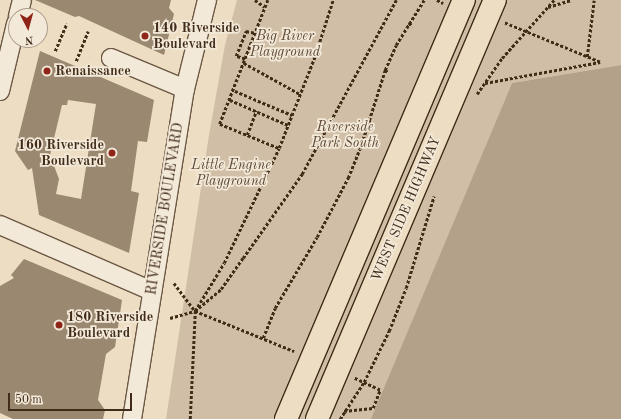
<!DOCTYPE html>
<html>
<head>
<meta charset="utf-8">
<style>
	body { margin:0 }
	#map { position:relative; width:621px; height:419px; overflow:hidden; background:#edddc3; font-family:"Old Standard TT",serif }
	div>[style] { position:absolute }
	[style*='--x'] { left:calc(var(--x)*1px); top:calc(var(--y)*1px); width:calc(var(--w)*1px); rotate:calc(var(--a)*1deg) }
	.green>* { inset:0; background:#d0bfa6 }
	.water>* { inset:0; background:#b3a189 }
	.building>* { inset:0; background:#9a8871 }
	.path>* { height:2.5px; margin-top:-1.25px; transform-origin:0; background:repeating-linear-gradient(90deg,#412c19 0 3px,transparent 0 5px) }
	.roads { filter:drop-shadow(1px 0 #6c5844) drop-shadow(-1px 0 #6c5844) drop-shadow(0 1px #6c5844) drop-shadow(0 -1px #6c5844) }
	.minor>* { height:18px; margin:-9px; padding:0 9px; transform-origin:9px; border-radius:9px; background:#f3e9d8 }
	.bridges { filter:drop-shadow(1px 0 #412c19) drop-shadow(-1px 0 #412c19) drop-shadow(0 1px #412c19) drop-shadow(0 -1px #412c19) }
	.highway-bridge>* { height:22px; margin:-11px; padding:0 11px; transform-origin:11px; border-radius:11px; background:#edddc3 }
	.dots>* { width:11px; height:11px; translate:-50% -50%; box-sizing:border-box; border:2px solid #f3e9d8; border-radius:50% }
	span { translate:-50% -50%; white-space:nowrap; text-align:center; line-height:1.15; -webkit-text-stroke:3.5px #f3e9d8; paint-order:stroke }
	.poi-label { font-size:14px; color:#412c19; font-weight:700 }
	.left { translate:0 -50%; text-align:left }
	.right { translate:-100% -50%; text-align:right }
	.park-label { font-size:14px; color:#5e4935; font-style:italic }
	.street-label { font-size:14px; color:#412c19 }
	.north { position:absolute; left:8px; top:8px; width:40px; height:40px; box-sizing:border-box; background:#f3e9d8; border:1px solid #ac9d8c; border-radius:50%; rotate:174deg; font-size:11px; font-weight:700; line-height:16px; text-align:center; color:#412c19 }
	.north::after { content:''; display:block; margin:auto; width:14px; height:18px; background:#8f2418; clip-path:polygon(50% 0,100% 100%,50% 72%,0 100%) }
	.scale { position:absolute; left:8px; top:393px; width:124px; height:18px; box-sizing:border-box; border:2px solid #412c19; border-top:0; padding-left:5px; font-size:12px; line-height:14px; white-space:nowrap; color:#412c19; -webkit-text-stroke:3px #f3e9d8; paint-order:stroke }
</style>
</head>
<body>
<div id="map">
	<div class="green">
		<i style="clip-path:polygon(237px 0,621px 0,621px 65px,512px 83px,372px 419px,166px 419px,209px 135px,225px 45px)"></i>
	</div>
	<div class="water">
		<i style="clip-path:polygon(621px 65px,621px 419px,371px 419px,512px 83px)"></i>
	</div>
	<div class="building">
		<i style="clip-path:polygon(35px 0,171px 0,169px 8px,174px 14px,164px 55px,79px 16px,75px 17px)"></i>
		<i style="clip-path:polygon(evenodd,40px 51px,154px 100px,147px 142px,138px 141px,131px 191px,139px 193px,129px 253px,39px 215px,32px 168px,28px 170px,15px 151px,40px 51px,68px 100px,96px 104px,81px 199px,56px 194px,59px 179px,50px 155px,62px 105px,67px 105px,68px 100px)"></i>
		<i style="clip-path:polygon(24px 259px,122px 300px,115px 347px,106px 354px,98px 400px,105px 410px,103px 419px,13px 419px,0 413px,0 286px,14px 278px,11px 275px)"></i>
	</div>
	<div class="path">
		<i style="--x:255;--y:0;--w:12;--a:35"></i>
		<i style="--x:268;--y:0;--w:133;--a:111.2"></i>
		<i style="--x:220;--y:124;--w:64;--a:22.1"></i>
		<i style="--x:437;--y:0;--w:7;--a:27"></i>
		<i style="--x:548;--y:7;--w:24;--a:-17"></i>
		<i style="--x:409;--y:23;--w:5;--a:37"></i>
		<i style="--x:55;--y:51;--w:30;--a:-67"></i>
		<i style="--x:587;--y:57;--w:57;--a:-83"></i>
		<i style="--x:245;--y:59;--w:9;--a:-162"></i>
		<i style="--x:236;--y:56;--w:27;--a:-68"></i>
		<i style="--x:246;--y:31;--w:10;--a:11"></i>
		<i style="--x:76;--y:61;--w:32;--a:-68"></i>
		<i style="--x:244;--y:63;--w:64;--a:29"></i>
		<i style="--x:385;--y:70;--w:4;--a:27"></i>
		<i style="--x:485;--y:83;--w:117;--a:-10.3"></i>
		<i style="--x:600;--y:62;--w:103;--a:-157.7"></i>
		<i style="--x:235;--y:91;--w:62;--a:22.8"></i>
		<i style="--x:477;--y:94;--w:44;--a:-55.2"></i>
		<i style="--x:502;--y:58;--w:78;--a:-48.1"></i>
		<i style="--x:230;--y:100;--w:63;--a:23.3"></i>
		<i style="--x:368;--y:120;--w:4;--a:14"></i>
		<i style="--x:247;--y:135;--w:26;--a:-69"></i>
		<i style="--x:174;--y:283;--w:35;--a:53"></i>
		<i style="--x:195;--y:311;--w:107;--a:22"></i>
		<i style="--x:170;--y:318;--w:26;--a:-16"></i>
		<i style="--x:195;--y:311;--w:34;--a:-40"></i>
		<i style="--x:221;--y:289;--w:38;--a:-55"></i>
		<i style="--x:243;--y:258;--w:103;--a:-54.9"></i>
		<i style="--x:302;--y:174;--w:198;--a:-61.6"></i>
		<i style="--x:263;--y:338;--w:32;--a:-68"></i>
		<i style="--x:275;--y:308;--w:82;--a:-59.4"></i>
		<i style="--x:317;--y:237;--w:67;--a:-62.3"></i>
		<i style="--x:348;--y:178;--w:31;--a:-68"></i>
		<i style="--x:360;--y:149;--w:83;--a:-72.4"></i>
		<i style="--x:385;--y:70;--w:27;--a:-66"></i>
		<i style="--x:396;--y:45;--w:53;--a:-58.1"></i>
		<i style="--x:344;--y:411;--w:29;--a:-6"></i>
		<i style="--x:373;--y:408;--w:19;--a:-69"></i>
		<i style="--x:380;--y:390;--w:29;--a:-155"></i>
		<i style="--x:190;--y:419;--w:108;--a:-87.3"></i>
		<i style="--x:195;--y:311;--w:56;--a:-58.9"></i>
		<i style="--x:224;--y:263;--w:127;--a:-64.4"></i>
		<i style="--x:279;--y:148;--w:99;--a:-68.6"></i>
		<i style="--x:315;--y:56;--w:59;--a:-72.2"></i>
		<i style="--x:340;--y:419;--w:44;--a:-57"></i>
		<i style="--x:364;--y:382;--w:57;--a:-63.9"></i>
		<i style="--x:389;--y:331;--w:46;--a:-68.4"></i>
		<i style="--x:406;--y:288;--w:96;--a:-73.1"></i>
	</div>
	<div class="roads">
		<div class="minor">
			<i style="--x:18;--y:16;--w:16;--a:-76"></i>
			<i style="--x:111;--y:58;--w:80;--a:22.7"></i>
			<i style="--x:0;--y:91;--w:69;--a:-76.6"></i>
			<i style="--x:0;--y:225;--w:166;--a:23.5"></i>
			<i style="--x:132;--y:419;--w:334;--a:-80.9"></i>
			<i style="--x:185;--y:89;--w:92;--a:-76.1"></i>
		</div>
	</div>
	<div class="bridges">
		<div class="highway-bridge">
			<i style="--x:286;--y:419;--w:455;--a:-67"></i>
			<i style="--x:317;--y:419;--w:455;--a:-67"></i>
		</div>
	</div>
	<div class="dots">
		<i style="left:145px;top:36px;background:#8f2418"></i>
		<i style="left:47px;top:71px;background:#8f2418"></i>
		<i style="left:112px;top:153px;background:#8f2418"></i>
		<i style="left:59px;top:325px;background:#8f2418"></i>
	</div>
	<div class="poi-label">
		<span class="left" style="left:153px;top:36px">140 Riverside<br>Boulevard</span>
		<span class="left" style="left:55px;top:71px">Renaissance</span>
		<span class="right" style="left:104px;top:153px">160 Riverside<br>Boulevard</span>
		<span class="left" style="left:67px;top:325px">180 Riverside<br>Boulevard</span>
	</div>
	<div class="park-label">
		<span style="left:285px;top:44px">Big River<br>Playground</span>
		<span style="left:345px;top:135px">Riverside<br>Park South</span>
		<span style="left:231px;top:173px">Little Engine<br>Playground</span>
	</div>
	<div class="street-label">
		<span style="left:165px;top:209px;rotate:-81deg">RIVERSIDE BOULEVARD</span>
		<span style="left:406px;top:209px;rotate:-67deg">WEST SIDE HIGHWAY</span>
	</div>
	<div class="north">N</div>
	<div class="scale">50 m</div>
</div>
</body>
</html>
